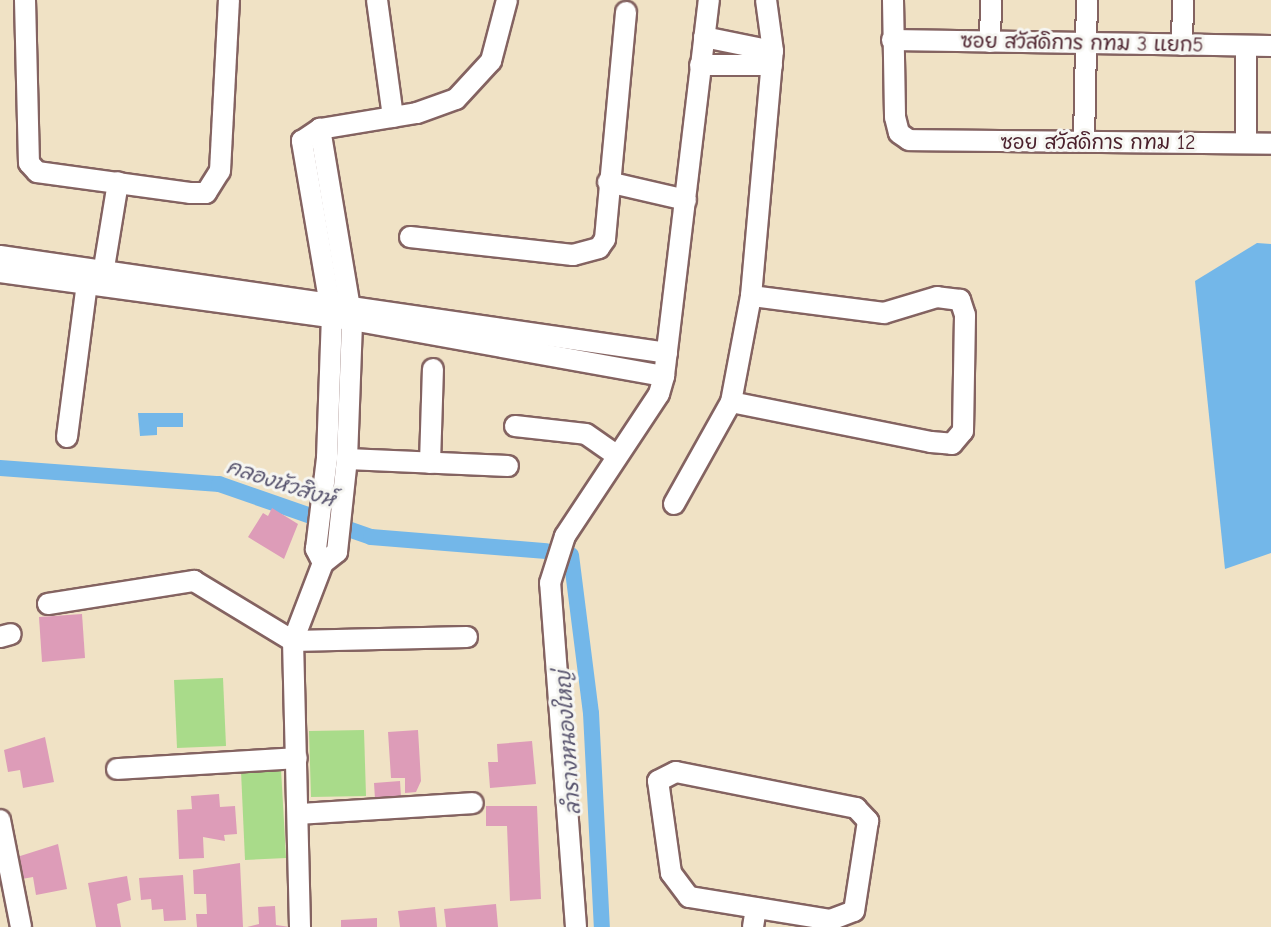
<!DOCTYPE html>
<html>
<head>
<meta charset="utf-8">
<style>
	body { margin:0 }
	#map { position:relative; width:1271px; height:927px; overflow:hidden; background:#f0e2c5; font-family:"Comic Neue","Playpen Sans Thai",sans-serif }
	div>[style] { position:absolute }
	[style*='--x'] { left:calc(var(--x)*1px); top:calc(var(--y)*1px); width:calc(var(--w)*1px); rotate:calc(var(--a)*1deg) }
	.green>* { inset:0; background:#a9db8a }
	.water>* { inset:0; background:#73b7e9 }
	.canal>* { height:16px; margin:-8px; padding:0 8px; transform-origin:8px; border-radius:8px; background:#73b7e9 }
	.building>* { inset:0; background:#dd9cb8 }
	.roads { filter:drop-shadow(2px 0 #846361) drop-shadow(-2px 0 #846361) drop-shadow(0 2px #846361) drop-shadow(0 -2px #846361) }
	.minor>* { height:20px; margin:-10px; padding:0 10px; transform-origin:10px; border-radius:10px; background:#fff }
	span { translate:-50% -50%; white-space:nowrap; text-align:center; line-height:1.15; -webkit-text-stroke:6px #f6f6f2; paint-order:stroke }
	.street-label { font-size:20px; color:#4a1f2b }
	.water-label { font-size:21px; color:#58546e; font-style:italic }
</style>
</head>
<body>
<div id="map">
	<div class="green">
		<i style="clip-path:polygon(223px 678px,226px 746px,177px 748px,174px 680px)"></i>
		<i style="clip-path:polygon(364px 730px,366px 796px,311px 797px,309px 731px)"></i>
		<i style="clip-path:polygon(281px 769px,286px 858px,245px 860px,241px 771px)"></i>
	</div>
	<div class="water">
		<i style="clip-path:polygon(1257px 243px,1271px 244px,1271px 553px,1225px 569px,1195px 281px)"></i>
		<i style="clip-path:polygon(138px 413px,183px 413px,183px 427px,157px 427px,157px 435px,140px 436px)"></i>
	</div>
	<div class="canal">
		<i style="--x:0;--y:468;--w:220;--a:4.2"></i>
		<i style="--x:219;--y:484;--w:161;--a:19.2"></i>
		<i style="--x:371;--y:537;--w:176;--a:4.6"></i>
		<i style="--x:571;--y:555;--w:159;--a:82.8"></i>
		<i style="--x:591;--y:713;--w:214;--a:87.1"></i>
	</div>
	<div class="building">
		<i style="clip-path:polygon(272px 508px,298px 524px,284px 559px,248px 537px,263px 513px,268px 516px)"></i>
		<i style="clip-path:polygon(82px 614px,85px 658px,42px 662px,39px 617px)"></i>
		<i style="clip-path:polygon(418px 730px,421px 781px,416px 792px,405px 793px,405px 778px,391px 778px,388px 732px)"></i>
		<i style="clip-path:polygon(45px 737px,54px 782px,23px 788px,20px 770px,8px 772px,4px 750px)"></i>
		<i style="clip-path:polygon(532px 741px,536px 784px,490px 788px,488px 762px,498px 762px,497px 744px)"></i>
		<i style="clip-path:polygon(400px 781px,401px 797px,375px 799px,374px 783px)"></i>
		<i style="clip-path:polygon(219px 794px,220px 807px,235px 806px,237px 834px,224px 835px,225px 841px,203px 837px,204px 858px,179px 859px,177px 810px,192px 809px,191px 796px)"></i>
		<i style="clip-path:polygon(486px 806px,537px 806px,541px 899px,510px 901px,507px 826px,486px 826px)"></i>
		<i style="clip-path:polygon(58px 844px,67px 889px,36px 895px,33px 877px,22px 879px,17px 857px)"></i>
		<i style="clip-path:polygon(240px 863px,243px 927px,197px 927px,196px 914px,207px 914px,206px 894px,194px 894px,193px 870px)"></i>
		<i style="clip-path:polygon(183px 875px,186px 920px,164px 921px,163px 909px,152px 910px,151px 899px,141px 900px,139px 878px)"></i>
		<i style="clip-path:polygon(127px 876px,131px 900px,117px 904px,121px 927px,96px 927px,88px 883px)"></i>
		<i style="clip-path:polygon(496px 904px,498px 927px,446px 927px,444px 909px)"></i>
		<i style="clip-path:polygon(275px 906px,276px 925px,290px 927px,247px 927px,259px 924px,258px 907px)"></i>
		<i style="clip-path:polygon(435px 907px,437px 927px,400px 927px,398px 911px)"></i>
		<i style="clip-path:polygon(377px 918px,377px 927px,341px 927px,341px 920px)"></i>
	</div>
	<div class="roads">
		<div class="minor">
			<i style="--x:25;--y:0;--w:163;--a:88.6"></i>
			<i style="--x:29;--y:163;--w:12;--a:48"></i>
			<i style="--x:37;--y:172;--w:154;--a:7.8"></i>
			<i style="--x:190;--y:193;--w:16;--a:0"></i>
			<i style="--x:206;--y:193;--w:26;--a:-58"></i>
			<i style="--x:220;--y:171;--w:171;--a:-87"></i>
			<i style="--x:377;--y:0;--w:118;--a:82.2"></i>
			<i style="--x:893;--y:0;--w:117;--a:89"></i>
			<i style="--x:895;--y:117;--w:16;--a:76"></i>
			<i style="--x:899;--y:133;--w:12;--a:35"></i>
			<i style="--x:909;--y:140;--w:362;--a:0.6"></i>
			<i style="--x:704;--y:37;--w:70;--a:11.5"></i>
			<i style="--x:892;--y:40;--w:379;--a:0.9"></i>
			<i style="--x:990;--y:42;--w:42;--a:-88.6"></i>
			<i style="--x:1182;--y:45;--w:45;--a:-88.7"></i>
			<i style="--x:1246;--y:46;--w:97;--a:90"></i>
			<i style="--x:700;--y:65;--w:72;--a:0"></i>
			<i style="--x:1084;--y:141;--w:141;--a:-88.8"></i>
			<i style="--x:608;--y:182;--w:80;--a:13"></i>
			<i style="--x:410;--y:237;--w:164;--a:6.3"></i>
			<i style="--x:573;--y:255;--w:27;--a:-15"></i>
			<i style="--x:599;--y:248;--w:11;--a:-56"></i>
			<i style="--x:605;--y:239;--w:228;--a:-84.7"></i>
			<i style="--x:0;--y:256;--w:674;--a:8.27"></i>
			<i style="--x:0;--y:272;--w:355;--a:7.8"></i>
			<i style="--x:352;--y:320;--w:317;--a:10.2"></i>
			<i style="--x:102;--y:280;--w:99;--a:-80.7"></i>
			<i style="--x:731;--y:402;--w:204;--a:11.3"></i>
			<i style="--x:931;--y:442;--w:21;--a:5"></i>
			<i style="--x:952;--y:444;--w:17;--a:-50"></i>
			<i style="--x:963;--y:431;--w:116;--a:-89"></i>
			<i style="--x:965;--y:315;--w:16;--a:-108"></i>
			<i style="--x:960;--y:300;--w:23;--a:-173"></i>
			<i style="--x:937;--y:297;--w:55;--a:163.2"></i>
			<i style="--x:884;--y:313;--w:134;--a:-172.7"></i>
			<i style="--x:515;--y:426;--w:71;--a:6.4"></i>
			<i style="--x:586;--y:434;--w:38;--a:35"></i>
			<i style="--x:67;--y:437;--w:155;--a:-82.6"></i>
			<i style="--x:347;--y:459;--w:161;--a:2.5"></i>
			<i style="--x:430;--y:463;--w:94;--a:-88.2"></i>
			<i style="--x:674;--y:504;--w:117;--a:-60.8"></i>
			<i style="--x:731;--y:402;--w:108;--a:-79.3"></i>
			<i style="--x:751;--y:296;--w:246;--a:-84.9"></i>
			<i style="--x:773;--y:51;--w:51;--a:-97.8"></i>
			<i style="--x:323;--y:563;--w:16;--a:-117"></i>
			<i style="--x:316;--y:549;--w:92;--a:-83.1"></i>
			<i style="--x:327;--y:458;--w:141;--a:-88"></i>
			<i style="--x:332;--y:317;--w:179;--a:-99.7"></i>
			<i style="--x:302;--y:141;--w:22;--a:-34"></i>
			<i style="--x:320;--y:129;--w:98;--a:-9.4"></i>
			<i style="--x:417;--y:113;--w:41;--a:-19.7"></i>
			<i style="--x:456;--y:99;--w:52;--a:-47.4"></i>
			<i style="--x:491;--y:61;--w:63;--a:-75.3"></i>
			<i style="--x:48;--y:604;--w:148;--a:-9"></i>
			<i style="--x:194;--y:581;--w:116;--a:31.2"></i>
			<i style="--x:293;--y:641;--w:174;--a:-1.3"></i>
			<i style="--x:0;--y:637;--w:11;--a:-15"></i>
			<i style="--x:117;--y:769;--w:180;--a:-3.5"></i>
			<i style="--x:676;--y:772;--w:184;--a:11.3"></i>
			<i style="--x:856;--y:808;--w:18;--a:47"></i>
			<i style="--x:868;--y:821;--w:91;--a:98.8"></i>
			<i style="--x:854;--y:911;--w:25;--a:159"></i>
			<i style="--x:831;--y:920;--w:144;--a:-170.8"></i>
			<i style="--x:689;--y:897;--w:30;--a:-127"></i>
			<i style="--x:671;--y:873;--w:93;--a:-98"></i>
			<i style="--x:658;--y:781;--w:20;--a:-27"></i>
			<i style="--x:299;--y:814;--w:174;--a:-3.6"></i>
			<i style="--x:0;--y:820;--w:109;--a:78.9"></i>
			<i style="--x:300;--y:927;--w:286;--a:-91.4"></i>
			<i style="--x:293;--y:641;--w:84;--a:-69"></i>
			<i style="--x:323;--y:563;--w:18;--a:-38"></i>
			<i style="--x:337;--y:552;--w:94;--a:-83.9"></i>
			<i style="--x:347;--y:459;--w:139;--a:-87.9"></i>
			<i style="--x:352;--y:320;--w:194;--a:-99.5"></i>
			<i style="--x:576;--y:927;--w:345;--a:-94.3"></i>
			<i style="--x:550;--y:583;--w:49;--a:-72.3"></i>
			<i style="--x:565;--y:536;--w:170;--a:-56.5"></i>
			<i style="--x:659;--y:394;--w:19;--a:-74"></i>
			<i style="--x:664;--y:376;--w:379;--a:-83.2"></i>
			<i style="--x:753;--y:927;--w:19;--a:-81"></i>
		</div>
	</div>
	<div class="street-label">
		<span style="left:1082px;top:43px;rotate:1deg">ซอย สวัสดิการ กทม 3 แยก5</span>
		<span style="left:1098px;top:142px">ซอย สวัสดิการ กทม 12</span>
	</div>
	<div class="water-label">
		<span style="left:281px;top:483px;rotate:18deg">คลองหัวสิงห์</span>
		<span style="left:568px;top:743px;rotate:-94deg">ลำรางหนองใหญ่</span>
	</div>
</div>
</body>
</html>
